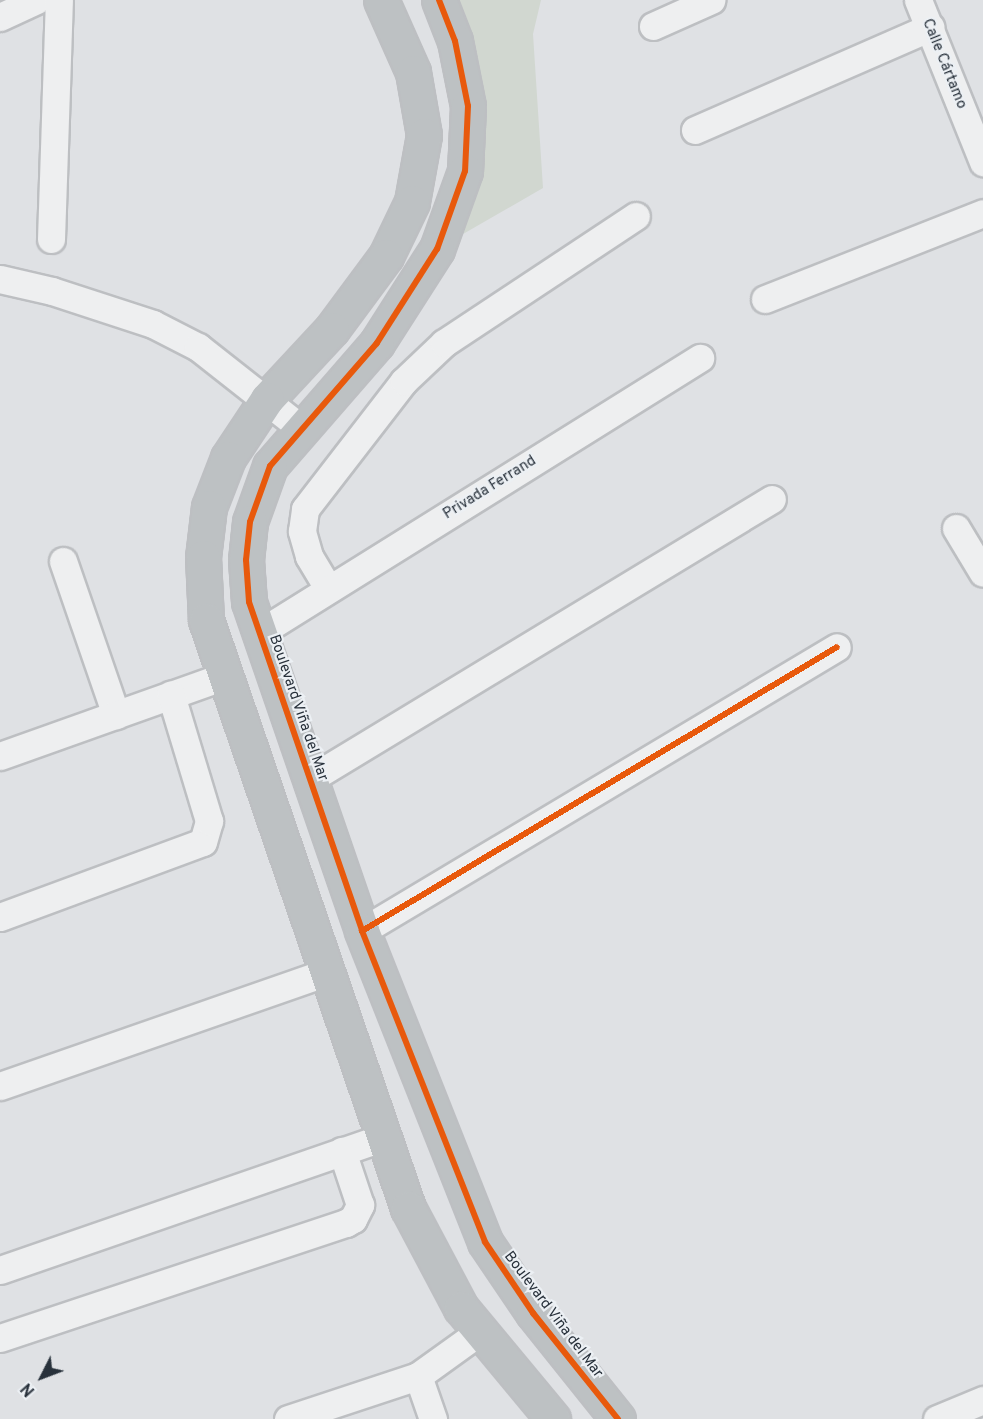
<!DOCTYPE html>
<html>
<head>
<meta charset="utf-8">
<style>
	body { margin:0 }
	#map { position:relative; width:983px; height:1419px; overflow:hidden; background:#dfe1e4; font-family:Overpass,sans-serif }
	div>[style] { position:absolute }
	[style*='--x'] { left:calc(var(--x)*1px); top:calc(var(--y)*1px); width:calc(var(--w)*1px); rotate:calc(var(--a)*1deg) }
	.green>* { inset:0; background:#d1d7d0 }
	.roads { filter:drop-shadow(2px 0 #bdbfc2) drop-shadow(-2px 0 #bdbfc2) drop-shadow(0 2px #bdbfc2) drop-shadow(0 -2px #bdbfc2) }
	.street>* { height:27px; margin:-13.5px; padding:0 13.5px; transform-origin:13.5px; border-radius:13.5px; background:#eeeff0 }
	.secondary>* { height:33px; margin:-16.5px; padding:0 16.5px; transform-origin:16.5px; border-radius:16.5px; background:#bdc1c3 }
	.cycleway>* { height:6px; margin:-3px; padding:0 3px; transform-origin:3px; border-radius:3px; background:#e8590c }
	span { translate:-50% -50%; white-space:nowrap; text-align:center; line-height:1.15; -webkit-text-stroke:4.5px #ecf0f4; paint-order:stroke }
	.street-label { font-size:15px; color:#28313b }
	.north { position:absolute; left:12px; top:1347px; width:60px; height:60px; -webkit-text-stroke:4px #ecf0f4; paint-order:stroke; rotate:228deg; font-size:16px; font-weight:700; line-height:24px; text-align:center; color:#28313b }
	.north::after { content:''; display:block; margin:auto; width:21px; height:27px; background:#28313b; clip-path:polygon(50% 0,100% 100%,50% 72%,0 100%) }
</style>
</head>
<body>
<div id="map">
	<div class="green">
		<i style="clip-path:polygon(439px 0,541px 0,533px 34px,543px 188px,437px 249px,465px 171px)"></i>
	</div>
	<div class="roads">
		<div class="street">
			<i style="--x:918;--y:0;--w:175;--a:68.1"></i>
			<i style="--x:0;--y:17;--w:40;--a:-25"></i>
			<i style="--x:653;--y:26;--w:64;--a:-24.1"></i>
			<i style="--x:695;--y:130;--w:257;--a:-23.6"></i>
			<i style="--x:51;--y:239;--w:239;--a:-88.1"></i>
			<i style="--x:0;--y:279;--w:53;--a:13"></i>
			<i style="--x:52;--y:291;--w:106;--a:18.1"></i>
			<i style="--x:153;--y:324;--w:51;--a:27.1"></i>
			<i style="--x:198;--y:347;--w:131;--a:38.2"></i>
			<i style="--x:765;--y:299;--w:234;--a:-21.5"></i>
			<i style="--x:956;--y:528;--w:52;--a:59"></i>
			<i style="--x:63;--y:561;--w:163;--a:71"></i>
			<i style="--x:328;--y:588;--w:37;--a:-121"></i>
			<i style="--x:309;--y:556;--w:26;--a:-106"></i>
			<i style="--x:302;--y:531;--w:22;--a:-82"></i>
			<i style="--x:305;--y:509;--w:162;--a:-52.3"></i>
			<i style="--x:404;--y:381;--w:55;--a:-43.5"></i>
			<i style="--x:444;--y:343;--w:230;--a:-33.5"></i>
			<i style="--x:259;--y:633;--w:520;--a:-31.95"></i>
			<i style="--x:0;--y:756;--w:239;--a:-19.6"></i>
			<i style="--x:310;--y:779;--w:540;--a:-31.22"></i>
			<i style="--x:0;--y:917;--w:216;--a:-20.3"></i>
			<i style="--x:203;--y:842;--w:22;--a:-74"></i>
			<i style="--x:209;--y:821;--w:132;--a:-106.8"></i>
			<i style="--x:362;--y:931;--w:553;--a:-30.87"></i>
			<i style="--x:0;--y:1086;--w:346;--a:-19.2"></i>
			<i style="--x:0;--y:1270;--w:406;--a:-19.1"></i>
			<i style="--x:0;--y:1338;--w:365;--a:-18.4"></i>
			<i style="--x:346;--y:1223;--w:8;--a:-30"></i>
			<i style="--x:353;--y:1219;--w:16;--a:-63"></i>
			<i style="--x:360;--y:1205;--w:57;--a:-108.4"></i>
			<i style="--x:418;--y:1376;--w:46;--a:70.8"></i>
			<i style="--x:288;--y:1419;--w:137;--a:-18.3"></i>
			<i style="--x:418;--y:1376;--w:79;--a:-35.7"></i>
			<i style="--x:937;--y:1419;--w:50;--a:-22.4"></i>
		</div>
		<div class="secondary">
			<i style="--x:381;--y:0;--w:79;--a:66"></i>
			<i style="--x:413;--y:72;--w:64;--a:80.1"></i>
			<i style="--x:424;--y:135;--w:68;--a:100.2"></i>
			<i style="--x:412;--y:202;--w:60;--a:115.7"></i>
			<i style="--x:386;--y:256;--w:91;--a:126.5"></i>
			<i style="--x:332;--y:329;--w:96;--a:132.9"></i>
			<i style="--x:267;--y:399;--w:71;--a:123.5"></i>
			<i style="--x:228;--y:458;--w:53;--a:111.2"></i>
			<i style="--x:209;--y:507;--w:50;--a:96.8"></i>
			<i style="--x:203;--y:557;--w:63;--a:87.3"></i>
			<i style="--x:206;--y:620;--w:622;--a:71.04"></i>
			<i style="--x:408;--y:1208;--w:113;--a:62.1"></i>
			<i style="--x:461;--y:1308;--w:144;--a:50.3"></i>
			<i style="--x:439;--y:0;--w:44;--a:68.7"></i>
			<i style="--x:455;--y:41;--w:66;--a:78.7"></i>
			<i style="--x:468;--y:106;--w:65;--a:92.6"></i>
			<i style="--x:465;--y:171;--w:83;--a:109.7"></i>
			<i style="--x:437;--y:249;--w:112;--a:122.6"></i>
			<i style="--x:377;--y:343;--w:163;--a:131"></i>
			<i style="--x:270;--y:466;--w:59;--a:109.7"></i>
			<i style="--x:250;--y:522;--w:38;--a:96"></i>
			<i style="--x:246;--y:560;--w:42;--a:85.9"></i>
			<i style="--x:249;--y:602;--w:348;--a:71"></i>
			<i style="--x:362;--y:931;--w:334;--a:68.4"></i>
			<i style="--x:485;--y:1242;--w:86;--a:55.9"></i>
			<i style="--x:533;--y:1313;--w:136;--a:51.3"></i>
		</div>
	</div>
	<div class="cycleway">
		<i style="--x:439;--y:0;--w:44;--a:68.7"></i>
		<i style="--x:455;--y:41;--w:66;--a:78.7"></i>
		<i style="--x:468;--y:106;--w:65;--a:92.6"></i>
		<i style="--x:465;--y:171;--w:83;--a:109.7"></i>
		<i style="--x:437;--y:249;--w:112;--a:122.6"></i>
		<i style="--x:377;--y:343;--w:163;--a:131"></i>
		<i style="--x:270;--y:466;--w:59;--a:109.7"></i>
		<i style="--x:250;--y:522;--w:38;--a:96"></i>
		<i style="--x:246;--y:560;--w:42;--a:85.9"></i>
		<i style="--x:249;--y:602;--w:348;--a:71"></i>
		<i style="--x:362;--y:931;--w:334;--a:68.4"></i>
		<i style="--x:485;--y:1242;--w:86;--a:55.9"></i>
		<i style="--x:533;--y:1313;--w:136;--a:51.3"></i>
		<i style="--x:362;--y:931;--w:553;--a:-30.87"></i>
	</div>
	<div class="street-label">
		<span style="left:944px;top:64px;rotate:68deg">Calle Cártamo</span>
		<span style="left:490px;top:488px;rotate:-32deg">Privada Ferrand</span>
		<span style="left:298px;top:708px;rotate:71deg">Boulevard Viña del Mar</span>
		<span style="left:553px;top:1315px;rotate:53deg">Boulevard Viña del Mar</span>
	</div>
	<div class="north">N</div>
</div>
</body>
</html>
